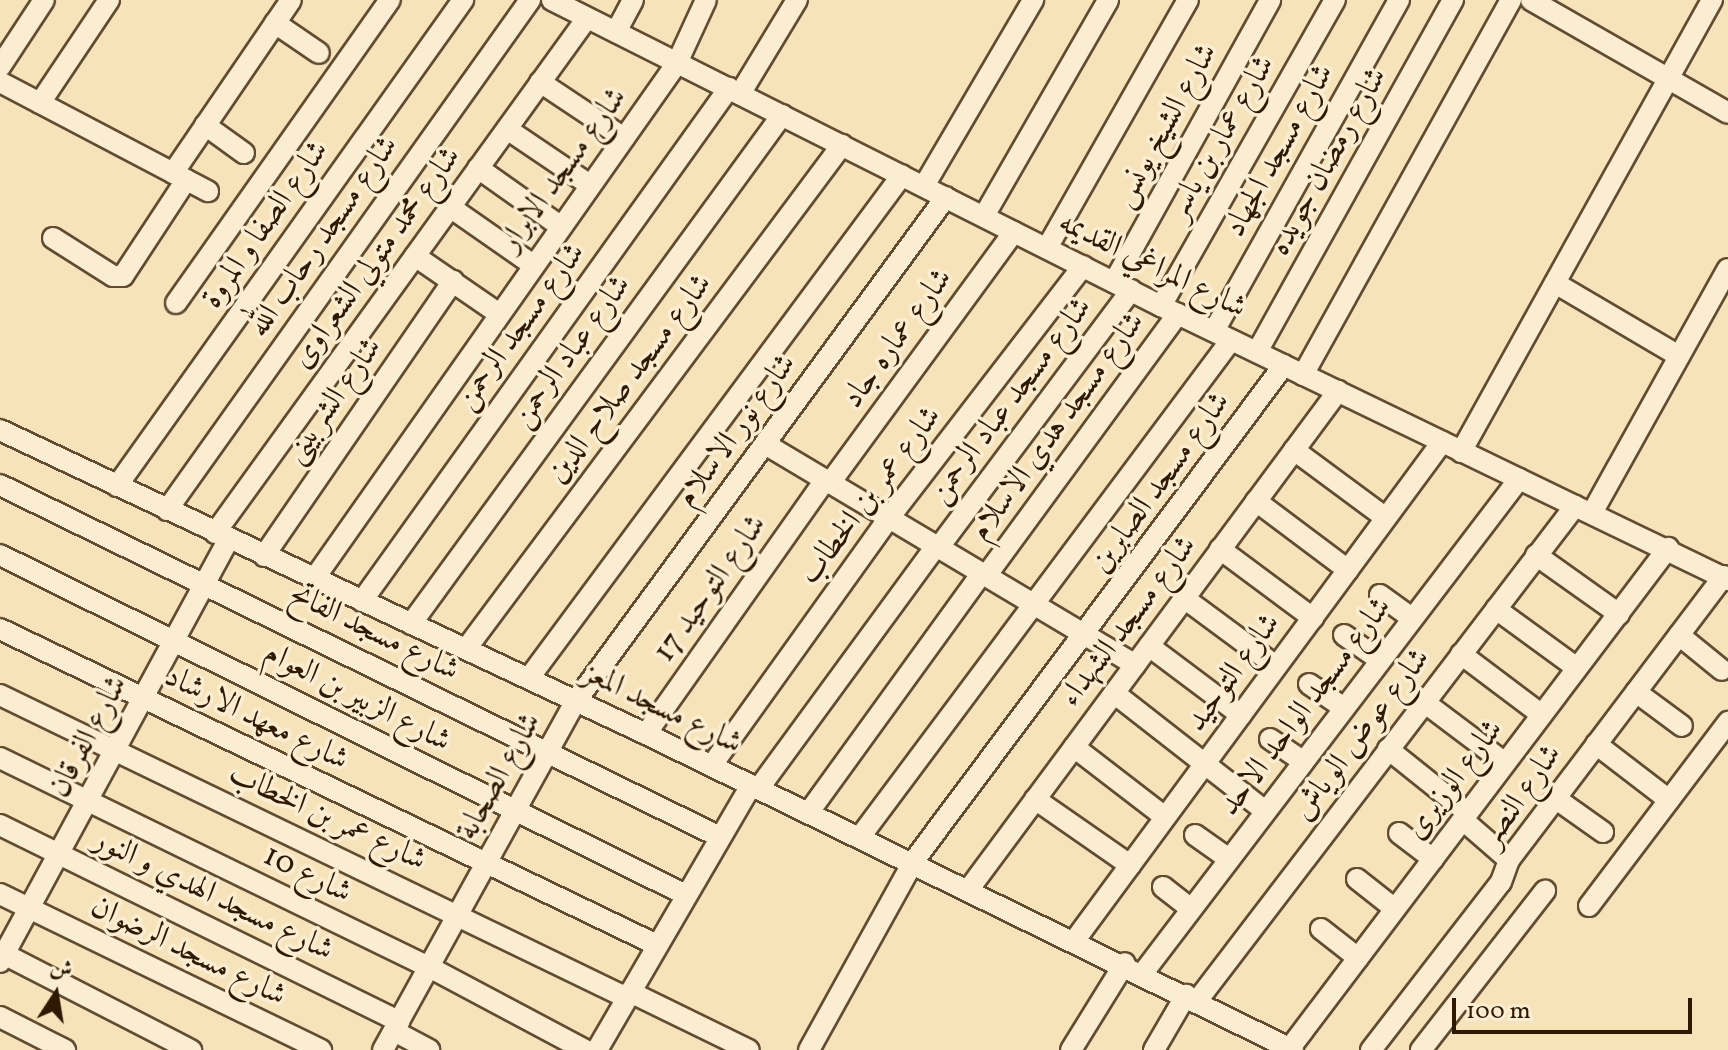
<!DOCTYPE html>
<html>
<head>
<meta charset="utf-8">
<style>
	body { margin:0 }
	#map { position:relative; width:1728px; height:1050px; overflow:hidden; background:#f7e3ba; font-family:Vollkorn,Amiri,serif }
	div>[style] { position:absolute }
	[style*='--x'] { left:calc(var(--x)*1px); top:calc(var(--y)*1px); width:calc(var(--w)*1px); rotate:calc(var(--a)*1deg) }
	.roads { filter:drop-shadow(2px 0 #614c31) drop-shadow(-2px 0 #614c31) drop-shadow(0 2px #614c31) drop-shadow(0 -2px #614c31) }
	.minor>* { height:20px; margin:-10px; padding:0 10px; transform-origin:10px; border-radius:10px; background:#faedd2 }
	span { translate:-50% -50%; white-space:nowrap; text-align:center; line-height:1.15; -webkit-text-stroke:7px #faedd2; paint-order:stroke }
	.street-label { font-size:32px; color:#2f1903 }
	.north { position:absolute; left:16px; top:954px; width:80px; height:80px; -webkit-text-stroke:6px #faedd2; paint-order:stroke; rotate:12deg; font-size:22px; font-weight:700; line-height:32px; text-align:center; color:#2f1903 }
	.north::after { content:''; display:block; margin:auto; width:28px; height:36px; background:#2f1903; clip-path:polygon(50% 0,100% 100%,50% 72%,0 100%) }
	.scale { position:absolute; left:1452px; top:998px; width:240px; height:36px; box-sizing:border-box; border:4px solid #2f1903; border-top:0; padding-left:10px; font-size:24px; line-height:28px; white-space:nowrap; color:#2f1903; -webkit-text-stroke:6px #faedd2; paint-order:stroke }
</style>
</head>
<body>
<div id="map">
	<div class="roads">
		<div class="minor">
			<i style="--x:552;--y:0;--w:682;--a:26.68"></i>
			<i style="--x:1161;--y:306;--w:630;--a:25.79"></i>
			<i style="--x:1531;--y:0;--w:227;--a:29.8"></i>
			<i style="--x:275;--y:23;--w:53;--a:34.3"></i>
			<i style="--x:616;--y:32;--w:36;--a:-62"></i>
			<i style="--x:0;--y:67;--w:80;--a:-56.7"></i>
			<i style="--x:0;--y:82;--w:235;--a:27.7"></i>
			<i style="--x:540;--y:82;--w:101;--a:33.7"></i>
			<i style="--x:740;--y:94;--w:110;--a:-58.8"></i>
			<i style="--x:40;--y:103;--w:124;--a:-56.2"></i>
			<i style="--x:205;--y:125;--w:48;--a:35.7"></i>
			<i style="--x:507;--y:129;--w:100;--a:34"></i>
			<i style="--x:478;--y:168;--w:100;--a:35.3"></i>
			<i style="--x:173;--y:173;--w:209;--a:-55.7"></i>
			<i style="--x:924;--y:186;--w:216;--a:-59.6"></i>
			<i style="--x:450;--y:207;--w:101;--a:34.9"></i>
			<i style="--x:984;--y:216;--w:249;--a:-60.1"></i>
			<i style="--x:53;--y:238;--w:71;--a:32.3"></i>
			<i style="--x:113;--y:276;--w:10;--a:0"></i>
			<i style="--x:123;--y:276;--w:115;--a:-56.7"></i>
			<i style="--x:1047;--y:248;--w:285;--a:-60.4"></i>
			<i style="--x:415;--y:256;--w:101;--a:34.5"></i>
			<i style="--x:1114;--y:282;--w:322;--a:-61"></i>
			<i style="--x:1555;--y:283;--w:144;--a:30.5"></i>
			<i style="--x:176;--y:303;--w:371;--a:-54.8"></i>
			<i style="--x:1161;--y:306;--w:352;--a:-60.4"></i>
			<i style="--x:1214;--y:331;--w:379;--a:-60.8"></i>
			<i style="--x:1257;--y:352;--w:403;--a:-60.9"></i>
			<i style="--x:1303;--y:375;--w:429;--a:-61"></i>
			<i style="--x:0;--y:430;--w:714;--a:25.2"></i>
			<i style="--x:646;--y:734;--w:720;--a:26.03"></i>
			<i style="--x:765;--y:444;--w:431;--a:30.8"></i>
			<i style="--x:1294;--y:450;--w:114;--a:36.5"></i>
			<i style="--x:1461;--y:452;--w:517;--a:-60.96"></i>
			<i style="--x:830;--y:483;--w:311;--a:-53.8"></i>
			<i style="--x:0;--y:485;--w:801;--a:26.05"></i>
			<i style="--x:117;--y:486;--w:597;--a:-54.55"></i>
			<i style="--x:1256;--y:501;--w:115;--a:36.9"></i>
			<i style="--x:167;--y:510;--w:626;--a:-54.56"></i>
			<i style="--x:1592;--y:513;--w:279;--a:-60.9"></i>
			<i style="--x:215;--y:533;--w:635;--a:-54.16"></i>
			<i style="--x:939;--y:547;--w:321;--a:-53.2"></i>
			<i style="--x:1220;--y:549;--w:116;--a:36.6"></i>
			<i style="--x:0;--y:555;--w:766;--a:26.36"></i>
			<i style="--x:1536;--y:555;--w:102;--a:35.4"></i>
			<i style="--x:264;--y:556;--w:334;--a:-55.5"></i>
			<i style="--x:986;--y:576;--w:325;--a:-53.8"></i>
			<i style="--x:314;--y:579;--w:631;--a:-54.87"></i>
			<i style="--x:677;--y:63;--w:69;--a:-65.3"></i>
			<i style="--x:1380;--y:595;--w:39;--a:36"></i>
			<i style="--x:1184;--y:598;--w:114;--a:36.5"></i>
			<i style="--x:362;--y:601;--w:631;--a:-54.42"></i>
			<i style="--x:1496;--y:609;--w:100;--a:36.1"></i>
			<i style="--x:411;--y:624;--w:630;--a:-53.91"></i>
			<i style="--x:0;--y:629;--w:729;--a:25.69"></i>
			<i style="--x:1344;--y:635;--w:44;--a:34.8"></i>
			<i style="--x:1679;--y:635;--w:55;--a:39.1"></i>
			<i style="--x:1149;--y:646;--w:115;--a:36.9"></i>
			<i style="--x:466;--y:649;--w:629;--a:-53.28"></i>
			<i style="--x:1461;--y:654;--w:101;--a:37"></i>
			<i style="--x:529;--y:678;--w:626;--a:-53.44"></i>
			<i style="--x:1309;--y:684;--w:42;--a:34.4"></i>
			<i style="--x:1636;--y:692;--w:57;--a:36.5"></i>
			<i style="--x:1114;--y:693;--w:192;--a:38"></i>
			<i style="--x:0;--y:695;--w:696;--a:25.79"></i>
			<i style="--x:1424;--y:702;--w:101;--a:37"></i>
			<i style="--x:646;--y:734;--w:311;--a:-54.8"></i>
			<i style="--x:1270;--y:739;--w:40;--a:34"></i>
			<i style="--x:1596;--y:744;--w:92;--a:37.5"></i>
			<i style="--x:1074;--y:747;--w:115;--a:37.6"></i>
			<i style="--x:1388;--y:749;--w:102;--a:38.7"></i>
			<i style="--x:0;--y:758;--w:477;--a:26"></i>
			<i style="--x:429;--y:967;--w:177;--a:28"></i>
			<i style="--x:712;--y:765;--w:304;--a:-54.4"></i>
			<i style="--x:889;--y:518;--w:318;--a:-52.4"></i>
			<i style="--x:759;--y:788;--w:300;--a:-53.8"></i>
			<i style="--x:1555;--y:798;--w:59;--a:35.3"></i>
			<i style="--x:1035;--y:799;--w:116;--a:34.8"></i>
			<i style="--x:809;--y:812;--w:295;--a:-54.1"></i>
			<i style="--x:1463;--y:820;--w:61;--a:41"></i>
			<i style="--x:0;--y:825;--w:445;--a:26.2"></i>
			<i style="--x:1399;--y:833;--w:43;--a:37.4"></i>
			<i style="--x:1195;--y:835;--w:42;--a:35.2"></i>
			<i style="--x:860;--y:837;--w:620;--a:-53.26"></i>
			<i style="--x:1357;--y:879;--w:48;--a:38.3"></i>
			<i style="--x:1163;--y:887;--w:36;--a:38"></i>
			<i style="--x:969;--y:889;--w:620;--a:-53.46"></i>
			<i style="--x:0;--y:894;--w:357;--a:25.9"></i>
			<i style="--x:1589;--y:906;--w:231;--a:-52.9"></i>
			<i style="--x:1321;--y:929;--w:47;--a:38.1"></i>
			<i style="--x:1075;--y:940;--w:619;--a:-53.61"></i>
			<i style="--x:0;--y:952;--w:215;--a:27.2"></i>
			<i style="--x:0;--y:962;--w:481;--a:-61.6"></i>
			<i style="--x:1143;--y:973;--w:621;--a:-52.72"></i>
			<i style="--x:630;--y:992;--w:132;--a:26"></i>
			<i style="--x:1197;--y:1001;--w:623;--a:-52.63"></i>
			<i style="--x:0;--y:1017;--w:73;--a:26.9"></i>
			<i style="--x:394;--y:1031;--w:40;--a:28"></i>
			<i style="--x:1290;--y:1048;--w:627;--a:-52.91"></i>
			<i style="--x:383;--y:1050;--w:399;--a:-61.1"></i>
			<i style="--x:576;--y:701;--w:625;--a:-53.72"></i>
			<i style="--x:597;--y:1050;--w:306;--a:-59.8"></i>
			<i style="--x:809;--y:1050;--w:215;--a:-61"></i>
			<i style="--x:913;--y:862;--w:620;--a:-53.26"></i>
			<i style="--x:1071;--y:1050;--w:102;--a:-58.2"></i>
			<i style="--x:1154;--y:1050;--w:64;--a:-59.8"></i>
			<i style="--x:1371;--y:1050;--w:212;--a:-52.3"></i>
			<i style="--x:1501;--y:882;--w:23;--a:-70"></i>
			<i style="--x:1509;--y:860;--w:356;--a:-52.9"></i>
			<i style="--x:1421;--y:1050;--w:202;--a:-52.1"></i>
		</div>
	</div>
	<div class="street-label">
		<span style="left:1166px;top:126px;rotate:-61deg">شارع الشيخ يونس</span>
		<span style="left:1222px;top:138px;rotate:-60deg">شارع عمار بن ياسر</span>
		<span style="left:1280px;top:151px;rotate:-61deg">شارع مسجد الجهاد</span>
		<span style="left:1329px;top:162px;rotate:-61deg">شارع رمضان جويده</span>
		<span style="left:564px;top:170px;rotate:-54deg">شارع مسجد الابرار</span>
		<span style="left:266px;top:225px;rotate:-55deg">شارع الصفا و المروة</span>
		<span style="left:324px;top:237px;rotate:-55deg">شارع مسجد رحاب الله</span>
		<span style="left:377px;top:258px;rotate:-54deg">شارع محمد متولي الشعراوى</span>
		<span style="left:1152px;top:266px;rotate:26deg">شارع المراغي القديمه</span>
		<span style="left:521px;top:327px;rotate:-54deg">شارع مسجد الرحمن</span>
		<span style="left:898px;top:339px;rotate:-54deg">شارع عماره جاد</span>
		<span style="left:572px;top:352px;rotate:-54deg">شارع عباد الرحمن</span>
		<span style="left:630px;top:379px;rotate:-53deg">شارع مسجد صلاح الدين</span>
		<span style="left:334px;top:401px;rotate:-55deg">شارع الشربينى</span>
		<span style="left:1011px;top:401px;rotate:-53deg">شارع مسجد عباد الرحمن</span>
		<span style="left:1058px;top:427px;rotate:-54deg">شارع مسجد هدي الاسلام</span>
		<span style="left:737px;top:431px;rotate:-54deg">شارع نور الاسلام</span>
		<span style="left:1161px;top:483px;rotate:-54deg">شارع مسجد الصابرين</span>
		<span style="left:871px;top:496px;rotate:-53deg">شارع عمر بن الخطاب</span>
		<span style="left:711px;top:589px;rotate:-55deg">شارع التوحيد 17</span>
		<span style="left:1129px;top:622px;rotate:-53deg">شارع مسجد الشهداء</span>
		<span style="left:374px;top:633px;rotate:26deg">شارع مسجد الفاتح</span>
		<span style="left:1234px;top:673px;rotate:-54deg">شارع التوحيد</span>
		<span style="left:357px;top:698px;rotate:27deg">شارع الزبير بن العوام</span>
		<span style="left:1306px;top:707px;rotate:-53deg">شارع مسجد الواحد الاحد</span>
		<span style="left:662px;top:709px;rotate:26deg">شارع مسجد المعز</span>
		<span style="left:256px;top:719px;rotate:26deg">شارع معهد الارشاد</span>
		<span style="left:1362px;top:735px;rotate:-53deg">شارع عوض الوياش</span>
		<span style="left:89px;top:737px;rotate:-62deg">شارع الفرقان</span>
		<span style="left:500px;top:777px;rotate:-61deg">شارع الصحابة</span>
		<span style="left:1455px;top:780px;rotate:-53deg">شارع الوزيرى</span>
		<span style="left:1522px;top:796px;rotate:-55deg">شارع النصر</span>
		<span style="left:327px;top:818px;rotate:25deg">شارع عمر بن الخطاب</span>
		<span style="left:307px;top:875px;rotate:26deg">شارع 10</span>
		<span style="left:213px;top:896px;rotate:26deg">شارع مسجد الهدي و النور</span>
		<span style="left:188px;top:952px;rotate:26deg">شارع مسجد الرضوان</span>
	</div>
	<div class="north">ش</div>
	<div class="scale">100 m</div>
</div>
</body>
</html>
